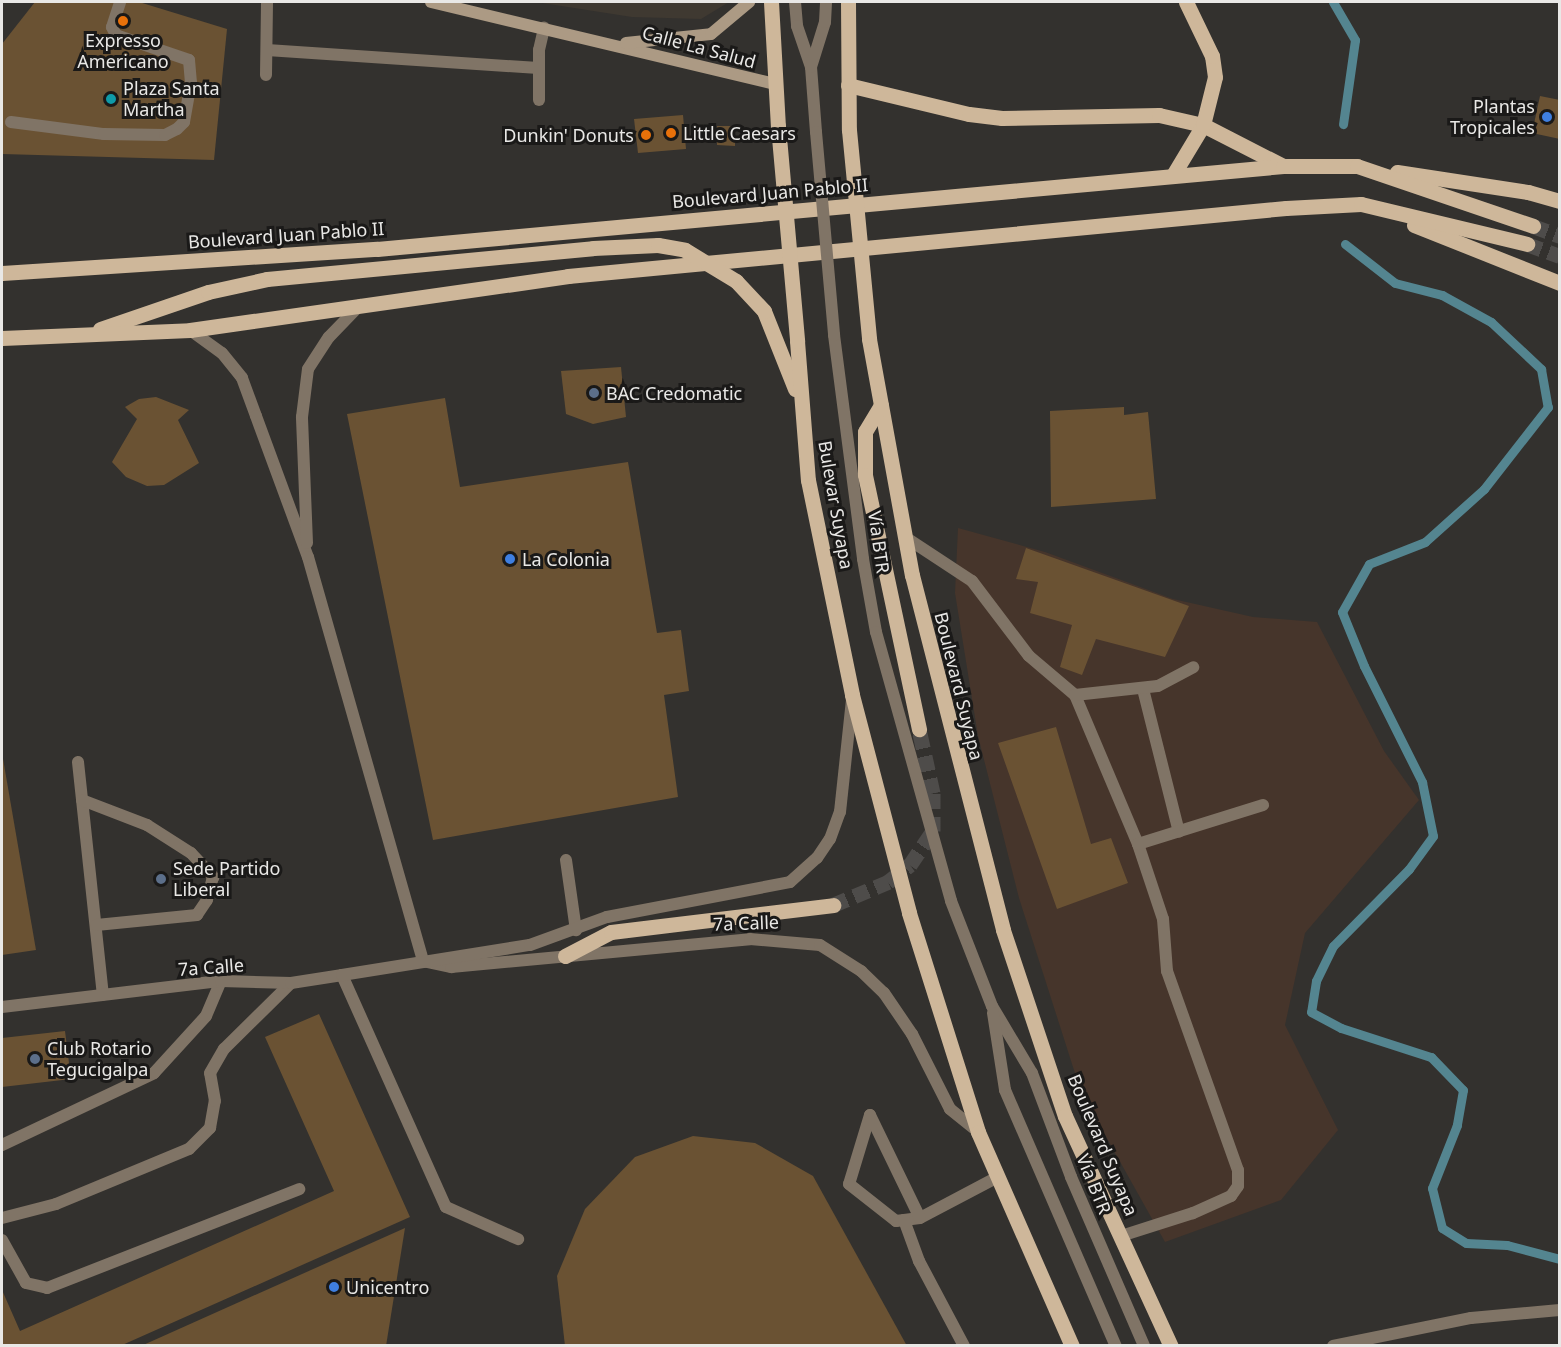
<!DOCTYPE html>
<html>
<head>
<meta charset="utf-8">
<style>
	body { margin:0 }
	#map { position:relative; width:1561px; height:1347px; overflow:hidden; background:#33312e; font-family:"Noto Sans",sans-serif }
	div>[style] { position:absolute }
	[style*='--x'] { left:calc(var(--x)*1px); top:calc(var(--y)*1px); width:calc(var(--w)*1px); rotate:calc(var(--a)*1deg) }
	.built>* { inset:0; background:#3f3931 }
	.industrial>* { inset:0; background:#46352b }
	.stream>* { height:9px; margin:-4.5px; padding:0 4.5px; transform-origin:4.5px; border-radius:4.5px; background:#548590 }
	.building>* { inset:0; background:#6a5233 }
	.primary-tunnel>* { height:15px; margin-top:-7.5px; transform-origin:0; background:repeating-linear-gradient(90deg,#4e4c4a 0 15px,transparent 0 23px) }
	.lane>* { height:12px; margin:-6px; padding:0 6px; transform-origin:6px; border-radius:6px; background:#807466 }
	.street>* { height:12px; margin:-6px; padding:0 6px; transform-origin:6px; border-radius:6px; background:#807466 }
	.secondary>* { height:12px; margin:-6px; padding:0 6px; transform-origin:6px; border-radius:6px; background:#ac9a84 }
	.primary>* { height:15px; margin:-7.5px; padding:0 7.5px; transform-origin:7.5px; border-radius:7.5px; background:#ceb79a }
	.lane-bridge>* { height:12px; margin:-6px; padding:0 6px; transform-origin:6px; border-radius:6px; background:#807466 }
	.primary-bridge>* { height:15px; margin:-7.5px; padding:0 7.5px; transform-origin:7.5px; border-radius:7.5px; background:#ceb79a }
	.dots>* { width:16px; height:16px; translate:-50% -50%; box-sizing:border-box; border:3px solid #1a1918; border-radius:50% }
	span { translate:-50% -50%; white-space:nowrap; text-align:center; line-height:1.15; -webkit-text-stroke:6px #1a1918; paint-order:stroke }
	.poi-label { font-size:18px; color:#e9e8e6 }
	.left { translate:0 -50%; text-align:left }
	.right { translate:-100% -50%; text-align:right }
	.street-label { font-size:18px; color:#e9e8e6 }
	.frame { position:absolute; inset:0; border:3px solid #e9e8e6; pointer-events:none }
</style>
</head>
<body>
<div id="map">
	<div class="built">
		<i style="clip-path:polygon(536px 2px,729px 2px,701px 19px,632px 17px)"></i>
	</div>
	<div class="industrial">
		<i style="clip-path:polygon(958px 528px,1045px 552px,1173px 599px,1253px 617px,1317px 622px,1384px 751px,1419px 800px,1305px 933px,1285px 1025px,1338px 1130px,1281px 1200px,1165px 1242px,1081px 1092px,1019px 898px,978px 736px,955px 593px)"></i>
	</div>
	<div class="stream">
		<i style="--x:1333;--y:2;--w:44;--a:59.9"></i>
		<i style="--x:1355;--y:40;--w:85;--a:98.1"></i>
		<i style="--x:1345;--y:244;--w:63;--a:38"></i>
		<i style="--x:1395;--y:283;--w:49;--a:14.3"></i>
		<i style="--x:1442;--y:295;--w:56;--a:28.9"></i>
		<i style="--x:1491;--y:322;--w:69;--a:43.2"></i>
		<i style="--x:1541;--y:369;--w:39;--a:80"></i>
		<i style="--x:1548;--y:407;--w:104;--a:128"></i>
		<i style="--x:1484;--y:489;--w:79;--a:138.1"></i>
		<i style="--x:1425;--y:542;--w:60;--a:158.6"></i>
		<i style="--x:1369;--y:564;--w:55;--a:119.4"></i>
		<i style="--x:1342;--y:612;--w:58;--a:67.8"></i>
		<i style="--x:1364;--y:666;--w:130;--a:63.4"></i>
		<i style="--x:1422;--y:782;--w:55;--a:78.5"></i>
		<i style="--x:1433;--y:836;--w:41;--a:126"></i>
		<i style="--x:1409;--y:869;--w:108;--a:134.6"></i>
		<i style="--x:1333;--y:946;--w:39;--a:116"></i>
		<i style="--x:1316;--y:981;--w:31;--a:99"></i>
		<i style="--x:1311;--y:1012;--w:34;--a:28"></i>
		<i style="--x:1341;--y:1028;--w:95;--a:17.9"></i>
		<i style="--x:1431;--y:1057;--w:46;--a:45.9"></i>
		<i style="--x:1463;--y:1090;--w:36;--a:100"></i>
		<i style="--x:1457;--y:1125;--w:68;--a:111.6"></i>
		<i style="--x:1432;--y:1188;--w:41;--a:76"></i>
		<i style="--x:1442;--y:1228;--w:28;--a:32"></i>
		<i style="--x:1466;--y:1243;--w:41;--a:2.8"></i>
		<i style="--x:1507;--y:1245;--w:55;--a:14.8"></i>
	</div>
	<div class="building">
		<i style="clip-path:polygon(35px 2px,139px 2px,227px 29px,214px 160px,2px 154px,2px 44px)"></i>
		<i style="clip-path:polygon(1540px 96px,1560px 100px,1560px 139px,1532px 133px)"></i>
		<i style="clip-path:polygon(683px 115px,686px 149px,638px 153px,634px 119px)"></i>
		<i style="clip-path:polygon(717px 126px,735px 126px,735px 146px,717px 145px)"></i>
		<i style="clip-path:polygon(621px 367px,626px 417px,593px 424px,566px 414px,561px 371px)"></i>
		<i style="clip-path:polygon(156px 397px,189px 410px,178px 420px,199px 463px,164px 485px,147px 486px,126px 477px,112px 462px,137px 419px,125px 407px,139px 399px)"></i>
		<i style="clip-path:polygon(445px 398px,460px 487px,628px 462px,657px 633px,681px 630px,689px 691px,664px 695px,678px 797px,433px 840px,347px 414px)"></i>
		<i style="clip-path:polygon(1124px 407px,1124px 415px,1148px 412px,1156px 499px,1051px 507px,1050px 411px)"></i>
		<i style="clip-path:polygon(1026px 548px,1189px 606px,1165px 657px,1096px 639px,1082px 675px,1060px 667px,1072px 625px,1030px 613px,1038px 582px,1016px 579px)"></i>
		<i style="clip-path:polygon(1056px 727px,1091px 844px,1111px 838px,1128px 883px,1057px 909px,998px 743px)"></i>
		<i style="clip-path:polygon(2px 753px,36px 950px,2px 955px)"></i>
		<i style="clip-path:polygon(319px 1014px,410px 1217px,120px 1346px,2px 1346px,2px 1290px,20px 1331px,334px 1191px,265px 1037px)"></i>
		<i style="clip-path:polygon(65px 1031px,71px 1079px,2px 1087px,2px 1038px)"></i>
		<i style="clip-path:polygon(693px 1136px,755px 1143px,813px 1176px,907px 1346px,565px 1346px,557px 1276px,585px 1209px,635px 1157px)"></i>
		<i style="clip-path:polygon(405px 1228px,386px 1346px,141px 1346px)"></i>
	</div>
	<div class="primary-tunnel">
		<i style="--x:1533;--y:226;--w:29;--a:20"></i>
		<i style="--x:1527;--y:244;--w:35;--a:20"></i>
		<i style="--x:833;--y:905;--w:60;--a:-22.7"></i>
		<i style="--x:888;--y:882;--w:28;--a:-38"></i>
		<i style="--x:910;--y:865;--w:41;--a:-55.9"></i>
		<i style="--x:933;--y:831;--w:38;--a:-90"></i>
		<i style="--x:933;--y:793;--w:66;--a:-102.3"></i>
	</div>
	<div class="lane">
		<i style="--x:795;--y:2;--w:24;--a:85"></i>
		<i style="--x:797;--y:26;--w:43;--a:71.1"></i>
		<i style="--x:811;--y:67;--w:65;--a:85.6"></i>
		<i style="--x:267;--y:50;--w:272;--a:3.8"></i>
		<i style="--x:811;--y:67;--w:47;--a:-72.7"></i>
		<i style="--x:825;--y:22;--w:20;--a:-87"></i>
		<i style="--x:266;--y:75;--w:73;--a:-89.2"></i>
		<i style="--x:539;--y:100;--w:50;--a:-90"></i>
		<i style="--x:539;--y:50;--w:23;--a:-77"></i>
		<i style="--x:11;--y:122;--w:94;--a:7.4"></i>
		<i style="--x:104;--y:134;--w:61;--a:0.9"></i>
		<i style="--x:165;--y:135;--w:13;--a:-27"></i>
		<i style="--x:177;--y:129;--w:10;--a:-45"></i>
		<i style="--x:184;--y:122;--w:40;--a:-80"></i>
		<i style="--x:191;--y:83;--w:23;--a:-95"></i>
		<i style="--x:189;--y:60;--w:77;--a:-161.1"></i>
		<i style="--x:116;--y:35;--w:9;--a:-117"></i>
		<i style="--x:112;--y:27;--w:26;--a:-72"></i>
		<i style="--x:834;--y:335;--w:226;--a:82.6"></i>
		<i style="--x:863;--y:559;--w:74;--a:79.9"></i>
		<i style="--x:876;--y:632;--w:279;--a:74.4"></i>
		<i style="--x:951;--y:901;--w:113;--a:68.7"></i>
		<i style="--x:992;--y:1006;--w:78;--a:59.2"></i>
		<i style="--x:1032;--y:1073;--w:111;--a:69.4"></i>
		<i style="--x:1071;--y:1177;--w:184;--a:66.6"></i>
		<i style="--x:905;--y:537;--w:80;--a:33.3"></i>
		<i style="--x:972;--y:581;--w:94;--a:52.8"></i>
		<i style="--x:1029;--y:656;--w:60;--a:40.3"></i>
		<i style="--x:1075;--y:695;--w:162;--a:67.1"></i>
		<i style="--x:1138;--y:844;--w:79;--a:71.6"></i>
		<i style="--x:1163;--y:919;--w:52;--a:85.6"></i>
		<i style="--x:1167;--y:971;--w:211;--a:70.4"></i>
		<i style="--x:1238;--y:1170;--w:16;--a:90"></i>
		<i style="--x:1238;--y:1186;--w:12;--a:125"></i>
		<i style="--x:1231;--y:1196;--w:42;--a:155.9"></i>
		<i style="--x:1193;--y:1213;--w:76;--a:162.3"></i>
		<i style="--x:1143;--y:689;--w:147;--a:75.9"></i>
		<i style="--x:1075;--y:695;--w:83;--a:-6.2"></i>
		<i style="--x:1158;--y:686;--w:40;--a:-28"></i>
		<i style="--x:78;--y:762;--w:234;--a:83.9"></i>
		<i style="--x:82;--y:800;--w:70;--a:21"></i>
		<i style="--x:147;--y:825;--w:52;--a:32.5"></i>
		<i style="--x:191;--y:853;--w:33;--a:47"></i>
		<i style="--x:213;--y:877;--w:24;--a:105"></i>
		<i style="--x:207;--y:900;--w:18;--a:124"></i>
		<i style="--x:197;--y:915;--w:101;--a:174.3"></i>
		<i style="--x:1138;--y:844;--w:131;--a:-17.3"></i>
		<i style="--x:566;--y:860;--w:71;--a:81.9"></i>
		<i style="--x:342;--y:975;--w:254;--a:65.9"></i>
		<i style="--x:446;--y:1207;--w:79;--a:24"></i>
		<i style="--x:993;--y:1013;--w:78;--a:81.1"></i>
		<i style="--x:1005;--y:1090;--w:279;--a:66.6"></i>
		<i style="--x:870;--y:1115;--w:72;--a:106.9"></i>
		<i style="--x:849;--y:1184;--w:60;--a:38.2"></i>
		<i style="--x:896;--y:1221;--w:24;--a:-7"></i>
		<i style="--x:920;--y:1218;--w:86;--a:-27.8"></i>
		<i style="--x:870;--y:1115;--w:114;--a:64.1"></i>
		<i style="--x:2;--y:1145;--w:168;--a:-25.3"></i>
		<i style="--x:154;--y:1073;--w:77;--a:-47.6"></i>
		<i style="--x:206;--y:1016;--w:38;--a:-67"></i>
		<i style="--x:2;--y:1218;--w:56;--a:-14.5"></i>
		<i style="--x:56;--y:1204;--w:144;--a:-22.5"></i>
		<i style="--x:189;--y:1149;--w:30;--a:-45"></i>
		<i style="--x:210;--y:1128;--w:27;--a:-80"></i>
		<i style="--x:215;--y:1101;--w:28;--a:-100"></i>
		<i style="--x:210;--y:1073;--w:28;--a:-60"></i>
		<i style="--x:224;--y:1049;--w:94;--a:-44.6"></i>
		<i style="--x:904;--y:1220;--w:44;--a:69.9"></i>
		<i style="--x:919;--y:1261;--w:96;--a:62.1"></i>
		<i style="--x:2;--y:1240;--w:49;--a:60.8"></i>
		<i style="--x:26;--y:1283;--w:22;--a:13"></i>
		<i style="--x:47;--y:1288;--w:271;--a:-21.4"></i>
		<i style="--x:1333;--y:1346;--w:141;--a:-11.5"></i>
		<i style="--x:1471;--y:1318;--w:89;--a:-5.1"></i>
	</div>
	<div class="street">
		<i style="--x:190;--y:330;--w:39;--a:36"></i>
		<i style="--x:222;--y:353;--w:32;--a:51"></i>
		<i style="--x:242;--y:378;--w:40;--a:69.8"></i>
		<i style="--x:256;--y:416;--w:150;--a:69.8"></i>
		<i style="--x:308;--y:557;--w:421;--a:74.1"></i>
		<i style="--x:307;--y:543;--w:126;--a:-92.3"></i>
		<i style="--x:302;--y:417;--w:48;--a:-82.9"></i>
		<i style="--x:308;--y:369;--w:38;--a:-57"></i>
		<i style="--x:329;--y:337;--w:45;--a:-45.9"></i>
		<i style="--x:427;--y:962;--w:25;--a:12"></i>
		<i style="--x:451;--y:967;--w:300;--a:-5.3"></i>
		<i style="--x:750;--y:939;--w:70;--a:4.9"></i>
		<i style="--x:820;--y:945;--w:49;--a:32.4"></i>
		<i style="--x:861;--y:971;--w:32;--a:44"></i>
		<i style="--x:884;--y:993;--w:50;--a:55.7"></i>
		<i style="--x:912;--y:1034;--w:84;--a:63.1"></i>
		<i style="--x:950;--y:1109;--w:36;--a:39"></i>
		<i style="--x:2;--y:1007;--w:221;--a:-6.8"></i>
		<i style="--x:221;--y:981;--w:70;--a:1.6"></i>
		<i style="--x:291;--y:983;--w:52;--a:-8.9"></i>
		<i style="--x:342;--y:975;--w:190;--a:-9.1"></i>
		<i style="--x:530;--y:945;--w:82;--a:-20"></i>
		<i style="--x:607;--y:917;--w:186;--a:-10.8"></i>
		<i style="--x:790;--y:882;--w:36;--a:-42"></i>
		<i style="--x:817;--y:858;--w:23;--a:-56"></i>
		<i style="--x:830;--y:839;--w:29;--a:-70"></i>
		<i style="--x:840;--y:812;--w:114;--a:-83.9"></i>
	</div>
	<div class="secondary">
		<i style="--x:431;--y:2;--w:354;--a:13.4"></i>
		<i style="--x:626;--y:43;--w:85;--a:-6"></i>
		<i style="--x:711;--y:34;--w:50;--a:-40.1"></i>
	</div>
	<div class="primary">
		<i style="--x:771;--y:2;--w:124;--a:86.8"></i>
		<i style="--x:848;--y:2;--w:128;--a:89.6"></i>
		<i style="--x:848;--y:85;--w:124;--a:13.5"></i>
		<i style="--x:969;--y:114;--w:33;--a:7"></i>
		<i style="--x:1002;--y:118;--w:157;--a:-1.1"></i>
		<i style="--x:1159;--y:115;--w:45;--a:12.8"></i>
		<i style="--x:1203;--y:125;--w:90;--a:27.1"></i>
		<i style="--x:1397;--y:172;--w:133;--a:8.7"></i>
		<i style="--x:1528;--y:192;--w:33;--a:16"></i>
		<i style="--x:1173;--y:175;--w:58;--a:-59"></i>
		<i style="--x:1203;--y:125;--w:49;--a:-76"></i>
		<i style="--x:1215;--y:77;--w:21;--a:-98"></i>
		<i style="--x:1212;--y:56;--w:60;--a:-115.7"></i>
		<i style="--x:1414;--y:225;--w:157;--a:21.7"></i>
		<i style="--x:2;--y:273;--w:376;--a:-3.7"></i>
		<i style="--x:377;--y:249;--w:910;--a:-5.23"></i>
		<i style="--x:1283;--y:166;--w:74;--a:0"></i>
		<i style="--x:1357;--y:166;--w:186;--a:18.8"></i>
		<i style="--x:764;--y:311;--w:84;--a:68.3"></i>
		<i style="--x:100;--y:329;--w:114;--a:-18.9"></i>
		<i style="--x:208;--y:292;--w:60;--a:-12.4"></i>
		<i style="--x:267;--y:279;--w:327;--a:-5.4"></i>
		<i style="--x:2;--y:338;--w:188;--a:-2.4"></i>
		<i style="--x:190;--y:330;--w:382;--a:-8.1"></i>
		<i style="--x:568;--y:276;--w:721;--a:-5.41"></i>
		<i style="--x:1286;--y:208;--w:75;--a:-3.1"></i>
		<i style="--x:1361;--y:204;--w:171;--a:13.5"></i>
		<i style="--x:869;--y:339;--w:240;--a:79.7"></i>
		<i style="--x:912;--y:575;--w:366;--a:75.6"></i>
		<i style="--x:1003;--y:930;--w:196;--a:71.6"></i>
		<i style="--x:1065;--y:1116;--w:253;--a:65.3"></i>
		<i style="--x:797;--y:341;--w:139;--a:85.5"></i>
		<i style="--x:808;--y:480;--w:219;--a:78.4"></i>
		<i style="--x:852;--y:695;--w:225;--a:75.3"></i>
		<i style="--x:909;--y:913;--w:230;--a:72.5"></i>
		<i style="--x:978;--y:1132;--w:234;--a:66.3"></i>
		<i style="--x:881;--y:405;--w:31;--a:121"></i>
		<i style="--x:865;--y:432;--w:43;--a:90"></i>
		<i style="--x:865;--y:475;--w:260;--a:78"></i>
		<i style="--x:565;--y:956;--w:52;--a:-27.6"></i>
		<i style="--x:611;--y:932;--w:224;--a:-6.9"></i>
	</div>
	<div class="lane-bridge">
		<i style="--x:816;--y:132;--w:204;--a:84.9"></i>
	</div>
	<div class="primary-bridge">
		<i style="--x:778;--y:126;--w:216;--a:84.9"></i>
		<i style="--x:849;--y:130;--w:210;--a:84.5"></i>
		<i style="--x:593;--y:248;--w:65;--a:-2.6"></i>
		<i style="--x:658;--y:245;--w:27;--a:10"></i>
		<i style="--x:685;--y:250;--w:60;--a:31.3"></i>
		<i style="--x:736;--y:281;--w:41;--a:47"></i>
	</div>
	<div class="dots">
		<i style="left:123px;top:21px;background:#e8710a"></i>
		<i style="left:111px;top:99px;background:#0f9aa8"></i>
		<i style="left:1547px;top:117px;background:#3f7fe0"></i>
		<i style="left:671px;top:133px;background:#e8710a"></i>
		<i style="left:646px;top:135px;background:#e8710a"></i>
		<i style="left:594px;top:393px;background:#5c6f8a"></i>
		<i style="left:510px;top:559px;background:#3f7fe0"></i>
		<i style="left:161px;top:879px;background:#5c6f8a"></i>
		<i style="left:35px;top:1059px;background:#5c6f8a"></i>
		<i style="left:334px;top:1287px;background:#3f7fe0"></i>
	</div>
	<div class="poi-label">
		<span style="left:123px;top:51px">Expresso<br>Americano</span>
		<span class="left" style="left:123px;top:99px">Plaza Santa<br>Martha</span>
		<span class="right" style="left:1535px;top:117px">Plantas<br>Tropicales</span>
		<span class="left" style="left:683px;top:133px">Little Caesars</span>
		<span class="right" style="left:634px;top:135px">Dunkin' Donuts</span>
		<span class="left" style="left:606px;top:393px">BAC Credomatic</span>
		<span class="left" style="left:522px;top:559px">La Colonia</span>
		<span class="left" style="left:173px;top:879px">Sede Partido<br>Liberal</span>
		<span class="left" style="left:47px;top:1059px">Club Rotario<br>Tegucigalpa</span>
		<span class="left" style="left:346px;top:1287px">Unicentro</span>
	</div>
	<div class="street-label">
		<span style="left:699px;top:47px;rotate:15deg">Calle La Salud</span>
		<span style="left:770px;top:193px;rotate:-5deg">Boulevard Juan Pablo II</span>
		<span style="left:286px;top:235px;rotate:-4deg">Boulevard Juan Pablo II</span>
		<span style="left:836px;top:505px;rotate:80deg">Bulevar Suyapa</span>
		<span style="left:879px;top:542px;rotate:82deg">Vía BTR</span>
		<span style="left:959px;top:686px;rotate:76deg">Boulevard Suyapa</span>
		<span style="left:746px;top:923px;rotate:-2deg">7a Calle</span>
		<span style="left:211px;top:967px;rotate:-4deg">7a Calle</span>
		<span style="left:1103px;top:1145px;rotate:67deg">Boulevard Suyapa</span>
		<span style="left:1094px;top:1184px;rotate:68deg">Vía BTR</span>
	</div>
	<div class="frame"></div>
</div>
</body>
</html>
